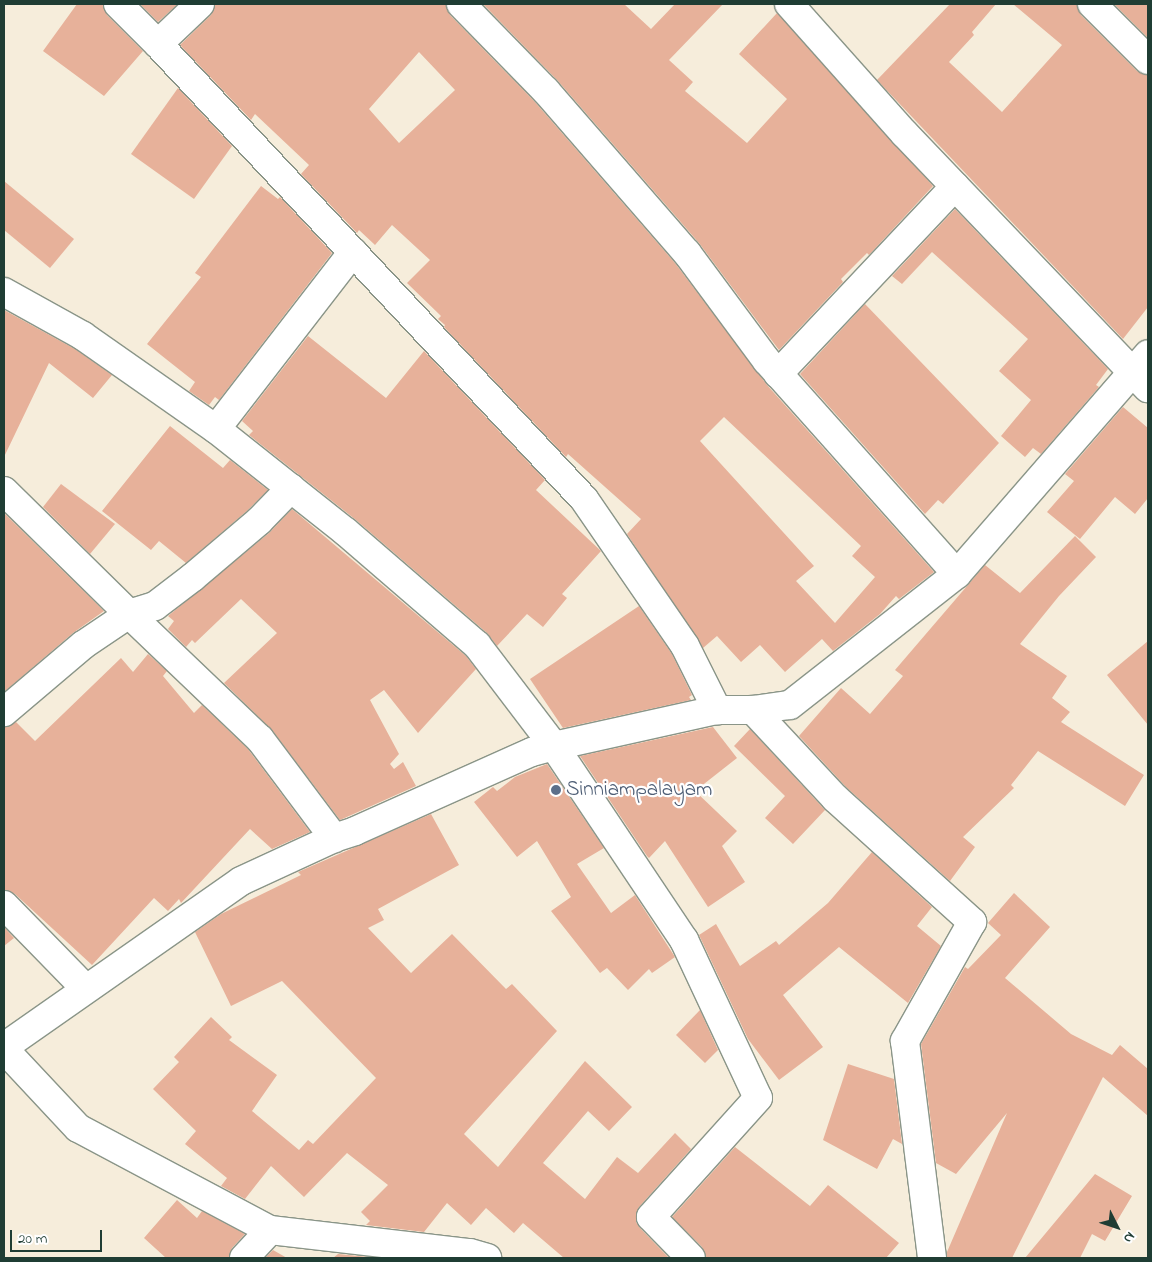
<!DOCTYPE html>
<html>
<head>
<meta charset="utf-8">
<style>
	body { margin:0 }
	#map { position:relative; width:1152px; height:1262px; overflow:hidden; background:#f6eddb; font-family:"Indie Flower",sans-serif }
	div>[style] { position:absolute }
	[style*='--x'] { left:calc(var(--x)*1px); top:calc(var(--y)*1px); width:calc(var(--w)*1px); rotate:calc(var(--a)*1deg) }
	.building>* { inset:0; background:#e7b19a }
	.roads { filter:drop-shadow(1px 0 #8a9588) drop-shadow(-1px 0 #8a9588) drop-shadow(0 1px #8a9588) drop-shadow(0 -1px #8a9588) }
	.minor>* { height:28px; margin:-14px; padding:0 14px; transform-origin:14px; border-radius:14px; background:#fff }
	.dots>* { width:14px; height:14px; translate:-50% -50%; box-sizing:border-box; border:2px solid #fff; border-radius:50% }
	span { translate:-50% -50%; white-space:nowrap; text-align:center; line-height:1.15; -webkit-text-stroke:4.5px #fff; paint-order:stroke }
	.service-label { font-size:21px; color:#4e5e75 }
	.left { translate:0 -50%; text-align:left }
	.frame { position:absolute; inset:0; border:5px solid #1f3d34; pointer-events:none }
	.north { position:absolute; left:1092px; top:1202px; width:50px; height:50px; -webkit-text-stroke:4px #fff; paint-order:stroke; rotate:131deg; font-size:14px; font-weight:700; line-height:20px; text-align:center; color:#1f3d34 }
	.north::after { content:''; display:block; margin:auto; width:18px; height:22px; background:#1f3d34; clip-path:polygon(50% 0,100% 100%,50% 72%,0 100%) }
	.scale { position:absolute; left:10px; top:1230px; width:92px; height:22px; box-sizing:border-box; border:2px solid #1f3d34; border-top:0; padding-left:6px; font-size:15px; line-height:18px; white-space:nowrap; color:#1f3d34; -webkit-text-stroke:4px #fff; paint-order:stroke }
</style>
</head>
<body>
<div id="map">
	<div class="building">
		<i style="clip-path:polygon(77px 4px,103px 4px,107px 15px,143px 51px,104px 96px,43px 51px)"></i>
		<i style="clip-path:polygon(140px 4px,178px 4px,158px 22px)"></i>
		<i style="clip-path:polygon(evenodd,215px 4px,446px 4px,450px 15px,535px 102px,675px 263px,767px 385px,934px 572px,899px 599px,896px 596px,880px 614px,833px 651px,822px 639px,785px 672px,760px 645px,741px 662px,717px 636px,703px 648px,627px 534px,641px 519px,568px 454px,566px 457px,444px 327px,445px 325px,438px 319px,441px 316px,407px 283px,430px 260px,392px 225px,375px 245px,359px 230px,357px 233px,301px 174px,309px 165px,255px 114px,251px 120px,180px 45px,211px 15px,215px 4px,419px 52px,455px 90px,399px 143px,369px 109px,419px 52px,215px 4px,724px 417px,861px 546px,852px 556px,875px 577px,835px 623px,796px 581px,814px 566px,700px 441px,724px 417px)"></i>
		<i style="clip-path:polygon(483px 4px,624px 4px,651px 29px,675px 4px,723px 4px,669px 60px,693px 82px,685px 91px,747px 143px,787px 99px,739px 54px,777px 13px,933px 186px,869px 255px,867px 253px,841px 279px,843px 282px,779px 350px,699px 243px,558px 81px)"></i>
		<i style="clip-path:polygon(950px 4px,996px 4px,972px 32px,974px 35px,949px 62px,1002px 112px,1062px 45px,1013px 4px,1077px 4px,1081px 15px,1137px 71px,1148px 75px,1148px 307px,1123px 339px,877px 80px)"></i>
		<i style="clip-path:polygon(1114px 4px,1148px 4px,1148px 38px)"></i>
		<i style="clip-path:polygon(178px 88px,232px 146px,194px 199px,131px 154px)"></i>
		<i style="clip-path:polygon(4px 181px,74px 239px,50px 268px,4px 230px)"></i>
		<i style="clip-path:polygon(261px 186px,278px 199px,280px 197px,332px 253px,219px 400px,215px 397px,209px 405px,189px 391px,195px 382px,147px 344px,201px 277px,195px 273px)"></i>
		<i style="clip-path:polygon(955px 209px,1108px 369px,1096px 385px,1099px 387px,1041px 454px,1033px 448px,1025px 457px,1001px 436px,1031px 400px,999px 371px,1028px 339px,932px 252px,902px 284px,892px 276px)"></i>
		<i style="clip-path:polygon(865px 304px,999px 443px,943px 504px,938px 500px,925px 514px,800px 374px)"></i>
		<i style="clip-path:polygon(4px 310px,75px 349px,112px 375px,93px 398px,49px 363px,4px 457px)"></i>
		<i style="clip-path:polygon(308px 336px,386px 398px,424px 351px,545px 480px,536px 490px,601px 551px,562px 594px,567px 598px,543px 627px,527px 614px,497px 646px,487px 633px,356px 520px,249px 435px,253px 431px,242px 421px)"></i>
		<i style="clip-path:polygon(1123px 407px,1148px 428px,1148px 498px,1135px 514px,1115px 497px,1080px 539px,1047px 512px,1074px 481px,1065px 474px)"></i>
		<i style="clip-path:polygon(170px 426px,223px 468px,230px 460px,268px 490px,248px 510px,186px 563px,159px 541px,151px 550px,102px 511px)"></i>
		<i style="clip-path:polygon(61px 484px,115px 524px,90px 554px,43px 507px)"></i>
		<i style="clip-path:polygon(292px 509px,466px 656px,476px 669px,418px 733px,384px 690px,370px 700px,399px 754px,390px 764px,394px 769px,403px 762px,416px 786px,340px 820px,272px 730px,224px 683px,277px 633px,241px 599px,195px 643px,192px 640px,186px 647px,168px 629px,174px 621px,168px 616px,269px 533px)"></i>
		<i style="clip-path:polygon(4px 513px,104px 611px,73px 633px,4px 692px)"></i>
		<i style="clip-path:polygon(1075px 536px,1096px 557px,1059px 596px,1020px 644px,1067px 676px,1052px 698px,1070px 712px,1061px 722px,1144px 775px,1125px 806px,1038px 751px,1011px 785px,1014px 788px,963px 837px,975px 847px,950px 881px,846px 787px,799px 736px,841px 688px,870px 714px,903px 676px,895px 670px,985px 565px,1020px 593px)"></i>
		<i style="clip-path:polygon(639px 606px,672px 654px,692px 695px,689px 697px,691px 700px,563px 728px,530px 679px)"></i>
		<i style="clip-path:polygon(1148px 641px,1148px 725px,1107px 675px)"></i>
		<i style="clip-path:polygon(148px 654px,167px 671px,163px 676px,194px 713px,202px 705px,248px 749px,310px 832px,272px 849px,250px 829px,181px 903px,179px 899px,168px 911px,154px 898px,92px 965px,15px 894px,4px 890px,4px 727px,16px 722px,35px 741px,121px 658px,133px 672px)"></i>
		<i style="clip-path:polygon(713px 727px,737px 758px,695px 791px,737px 831px,722px 846px,745px 882px,708px 907px,665px 841px,649px 858px,647px 856px,580px 756px)"></i>
		<i style="clip-path:polygon(750px 729px,825px 810px,793px 844px,765px 818px,785px 796px,734px 746px)"></i>
		<i style="clip-path:polygon(547px 764px,604px 848px,577px 864px,611px 913px,635px 895px,675px 957px,652px 973px,649px 969px,628px 990px,607px 968px,600px 973px,551px 911px,571px 897px,537px 841px,517px 857px,474px 802px,493px 787px,497px 791px,515px 777px)"></i>
		<i style="clip-path:polygon(431px 814px,459px 865px,378px 909px,384px 920px,368px 928px,411px 973px,452px 934px,506px 989px,512px 984px,557px 1031px,464px 1134px,498px 1167px,585px 1061px,632px 1107px,609px 1131px,588px 1111px,543px 1163px,585px 1199px,617px 1157px,638px 1173px,675px 1133px,691px 1149px,639px 1207px,636px 1214px,636px 1222px,640px 1228px,669px 1258px,564px 1258px,523px 1223px,514px 1233px,486px 1208px,471px 1225px,447px 1203px,424px 1232px,366px 1225px,370px 1221px,361px 1212px,388px 1185px,347px 1153px,304px 1197px,271px 1166px,245px 1199px,221px 1186px,227px 1178px,185px 1144px,196px 1131px,153px 1089px,179px 1062px,174px 1057px,211px 1017px,232px 1037px,229px 1040px,277px 1075px,252px 1111px,299px 1150px,308px 1140px,313px 1144px,376px 1078px,282px 981px,231px 1006px,195px 932px,221px 914px,301px 875px,298px 872px)"></i>
		<i style="clip-path:polygon(872px 852px,932px 907px,917px 926px,941px 946px,908px 1003px,839px 947px,783px 995px,823px 1047px,779px 1080px,748px 1039px,699px 935px,716px 924px,740px 966px,776px 941px,779px 945px,828px 903px)"></i>
		<i style="clip-path:polygon(1014px 893px,1050px 927px,1005px 978px,1071px 1034px,1112px 1055px,1120px 1045px,1148px 1069px,1148px 1116px,1103px 1077px,1012px 1258px,947px 1258px,947px 1252px,1007px 1113px,956px 1174px,936px 1163px,921px 1044px,965px 967px,968px 969px,1001px 935px,988px 923px)"></i>
		<i style="clip-path:polygon(4px 927px,14px 938px,4px 946px)"></i>
		<i style="clip-path:polygon(700px 1010px,718px 1050px,705px 1063px,676px 1035px)"></i>
		<i style="clip-path:polygon(848px 1064px,894px 1079px,902px 1144px,893px 1139px,877px 1169px,823px 1140px)"></i>
		<i style="clip-path:polygon(735px 1147px,810px 1206px,828px 1185px,899px 1243px,886px 1258px,706px 1258px,702px 1247px,672px 1217px)"></i>
		<i style="clip-path:polygon(1095px 1174px,1132px 1196px,1105px 1241px,1092px 1234px,1080px 1258px,1025px 1258px)"></i>
		<i style="clip-path:polygon(177px 1200px,197px 1218px,202px 1211px,245px 1234px,232px 1248px,229px 1258px,166px 1258px,144px 1238px)"></i>
		<i style="clip-path:polygon(273px 1250px,287px 1258px,265px 1258px)"></i>
		<i style="clip-path:polygon(338px 1254px,379px 1258px,333px 1258px)"></i>
	</div>
	<div class="roads">
		<div class="minor">
			<i style="--x:118;--y:4;--w:57;--a:45"></i>
			<i style="--x:158;--y:44;--w:58;--a:-43.6"></i>
			<i style="--x:461;--y:4;--w:122;--a:45.7"></i>
			<i style="--x:546;--y:91;--w:215;--a:49"></i>
			<i style="--x:687;--y:253;--w:134;--a:53.5"></i>
			<i style="--x:767;--y:361;--w:285;--a:48.3"></i>
			<i style="--x:789;--y:4;--w:173;--a:48.3"></i>
			<i style="--x:904;--y:133;--w:353;--a:46.3"></i>
			<i style="--x:1092;--y:4;--w:79;--a:45"></i>
			<i style="--x:158;--y:44;--w:623;--a:46.89"></i>
			<i style="--x:584;--y:499;--w:178;--a:55.5"></i>
			<i style="--x:685;--y:646;--w:72;--a:63.4"></i>
			<i style="--x:4;--y:292;--w:90;--a:29.1"></i>
			<i style="--x:83;--y:336;--w:162;--a:35"></i>
			<i style="--x:216;--y:429;--w:166;--a:38.4"></i>
			<i style="--x:346;--y:532;--w:173;--a:40.8"></i>
			<i style="--x:477;--y:645;--w:127;--a:52.7"></i>
			<i style="--x:554;--y:746;--w:234;--a:56.2"></i>
			<i style="--x:684;--y:940;--w:174;--a:64.9"></i>
			<i style="--x:758;--y:1098;--w:160;--a:132"></i>
			<i style="--x:651;--y:1217;--w:57;--a:45.7"></i>
			<i style="--x:778;--y:374;--w:258;--a:-46.7"></i>
			<i style="--x:216;--y:429;--w:224;--a:-52.3"></i>
			<i style="--x:291;--y:488;--w:46;--a:134.1"></i>
			<i style="--x:259;--y:521;--w:87;--a:139.7"></i>
			<i style="--x:193;--y:577;--w:48;--a:142.7"></i>
			<i style="--x:155;--y:606;--w:27;--a:163"></i>
			<i style="--x:129;--y:614;--w:181;--a:43.7"></i>
			<i style="--x:260;--y:739;--w:124;--a:53.2"></i>
			<i style="--x:4;--y:491;--w:175;--a:44.5"></i>
			<i style="--x:129;--y:614;--w:55;--a:146"></i>
			<i style="--x:83;--y:645;--w:104;--a:139.7"></i>
			<i style="--x:753;--y:710;--w:120;--a:47"></i>
			<i style="--x:835;--y:798;--w:185;--a:42.1"></i>
			<i style="--x:972;--y:922;--w:137;--a:119.4"></i>
			<i style="--x:905;--y:1041;--w:219;--a:82.9"></i>
			<i style="--x:4;--y:905;--w:117;--a:45.7"></i>
			<i style="--x:4;--y:1047;--w:289;--a:-35"></i>
			<i style="--x:241;--y:881;--w:102;--a:-24.8"></i>
			<i style="--x:334;--y:838;--w:22;--a:-18"></i>
			<i style="--x:355;--y:831;--w:194;--a:-24.1"></i>
			<i style="--x:532;--y:752;--w:23;--a:-15"></i>
			<i style="--x:554;--y:746;--w:167;--a:-12.5"></i>
			<i style="--x:717;--y:710;--w:36;--a:0"></i>
			<i style="--x:753;--y:710;--w:37;--a:-8"></i>
			<i style="--x:790;--y:705;--w:212;--a:-38.1"></i>
			<i style="--x:957;--y:574;--w:291;--a:-49"></i>
			<i style="--x:4;--y:1049;--w:108;--a:46.9"></i>
			<i style="--x:78;--y:1128;--w:217;--a:28"></i>
			<i style="--x:270;--y:1230;--w:201;--a:6.6"></i>
			<i style="--x:470;--y:1253;--w:18;--a:16"></i>
			<i style="--x:244;--y:1258;--w:38;--a:-47"></i>
		</div>
	</div>
	<div class="dots">
		<i style="left:556px;top:790px;background:#5c6f8a"></i>
	</div>
	<div class="service-label">
		<span class="left" style="left:566px;top:790px">Sinniampalayam</span>
	</div>
	<div class="frame"></div>
	<div class="north">N</div>
	<div class="scale">20 m</div>
</div>
</body>
</html>
